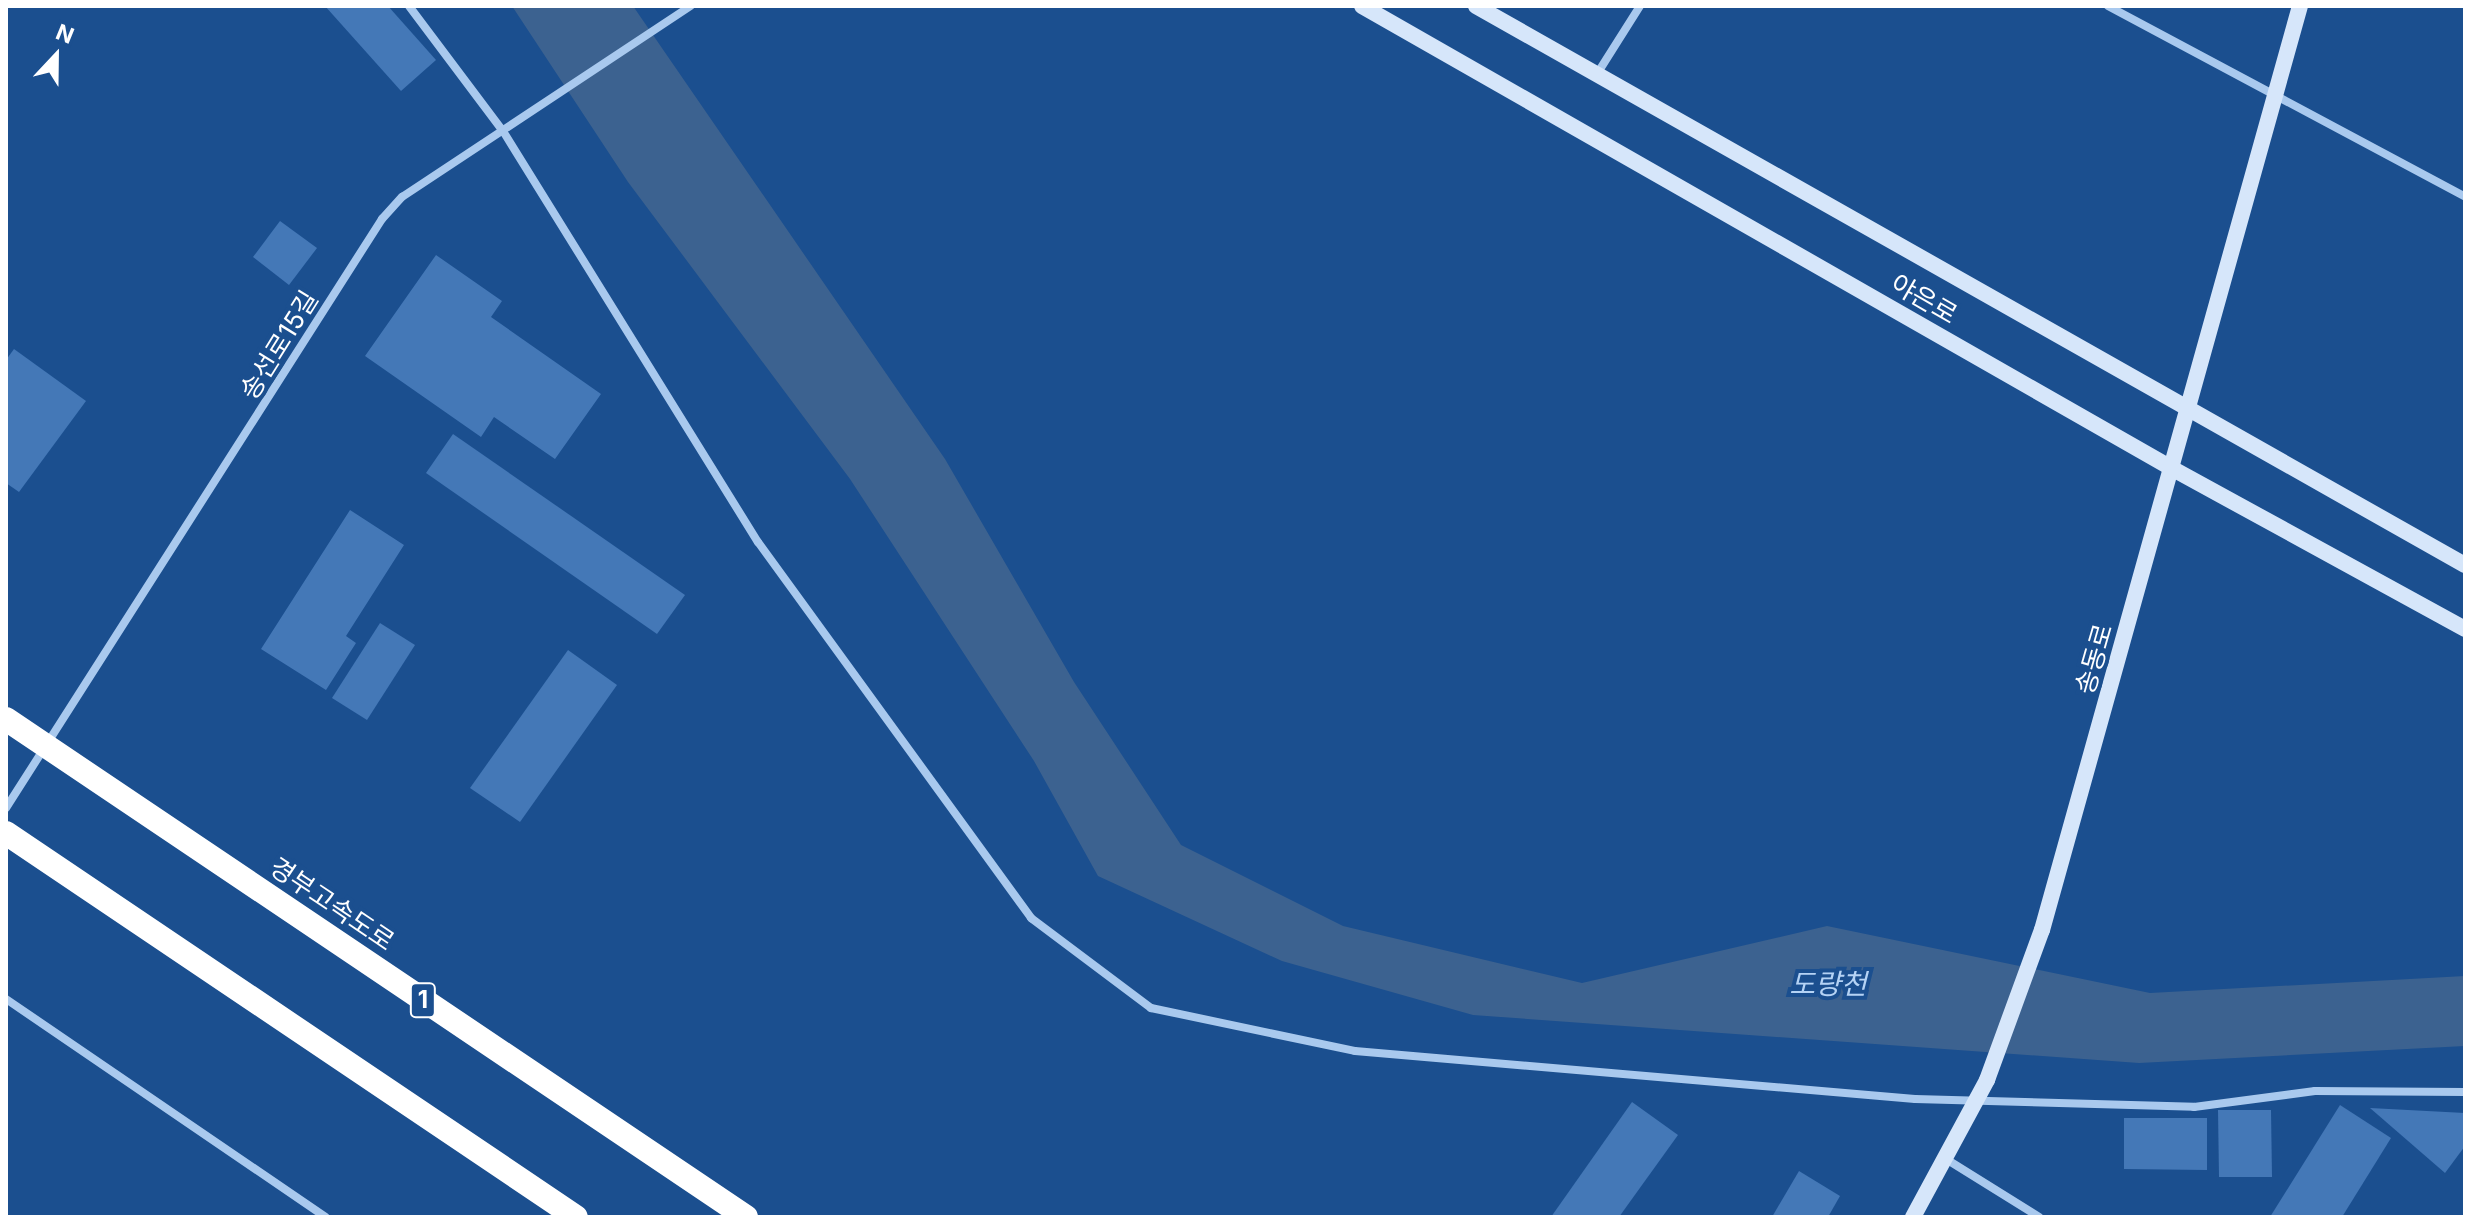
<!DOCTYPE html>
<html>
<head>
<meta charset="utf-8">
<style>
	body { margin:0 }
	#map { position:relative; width:2471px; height:1223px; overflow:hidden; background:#1b4f8f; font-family:Inter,"Noto Sans KR",sans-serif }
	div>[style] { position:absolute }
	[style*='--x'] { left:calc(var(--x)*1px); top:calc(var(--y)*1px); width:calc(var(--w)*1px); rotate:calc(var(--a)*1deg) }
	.water>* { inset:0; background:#3c6290 }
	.building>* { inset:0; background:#4478b7 }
	.street>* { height:8px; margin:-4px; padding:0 4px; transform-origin:4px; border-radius:4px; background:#a9c9ee }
	.secondary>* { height:16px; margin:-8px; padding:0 8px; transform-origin:8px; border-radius:8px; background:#d6e6fa }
	.highway>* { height:24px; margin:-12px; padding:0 12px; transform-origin:12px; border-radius:12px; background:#fff }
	span { translate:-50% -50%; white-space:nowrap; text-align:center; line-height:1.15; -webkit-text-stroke:8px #1b4f8f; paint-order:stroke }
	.shield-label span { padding:2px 6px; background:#1b4f8f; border:2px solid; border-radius:6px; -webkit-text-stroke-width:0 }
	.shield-label { font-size:24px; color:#fff; font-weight:700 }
	.street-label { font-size:26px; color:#fff }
	.water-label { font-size:28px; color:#b5d3f5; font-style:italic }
	.frame { position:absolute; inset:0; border:8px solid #fff; pointer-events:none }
	.north { position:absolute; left:16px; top:16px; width:80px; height:80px; -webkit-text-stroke:6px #1b4f8f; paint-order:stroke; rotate:22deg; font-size:22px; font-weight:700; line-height:32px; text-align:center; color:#fff }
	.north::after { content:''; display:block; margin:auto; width:28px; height:36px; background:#fff; clip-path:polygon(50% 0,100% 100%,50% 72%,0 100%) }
</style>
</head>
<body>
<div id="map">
	<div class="water">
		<i style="clip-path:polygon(512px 6px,633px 6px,945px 459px,1074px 682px,1181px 845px,1343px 926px,1582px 983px,1827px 926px,2150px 993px,2465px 976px,2465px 1046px,2139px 1063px,1473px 1015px,1282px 961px,1098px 876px,1034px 761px,850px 479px,628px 182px)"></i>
	</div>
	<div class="building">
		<i style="clip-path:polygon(325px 6px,388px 6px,436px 60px,401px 91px)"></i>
		<i style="clip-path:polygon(280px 221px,317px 248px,289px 285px,253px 257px)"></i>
		<i style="clip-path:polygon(436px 255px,502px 301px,491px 317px,601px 394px,555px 459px,494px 417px,481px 437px,365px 356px)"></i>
		<i style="clip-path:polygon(14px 349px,86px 401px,19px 492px,6px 483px,6px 360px)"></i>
		<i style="clip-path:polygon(453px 434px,685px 595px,657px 634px,426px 473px)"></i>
		<i style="clip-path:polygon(350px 510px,404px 545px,346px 636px,356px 643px,326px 690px,261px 649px)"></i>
		<i style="clip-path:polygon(380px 623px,415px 645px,367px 720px,332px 698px)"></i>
		<i style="clip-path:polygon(568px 650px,617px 685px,520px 822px,470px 788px)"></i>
		<i style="clip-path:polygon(1632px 1102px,1678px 1135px,1619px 1217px,1551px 1217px)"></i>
		<i style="clip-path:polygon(2340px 1105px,2391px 1138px,2342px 1217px,2270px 1217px)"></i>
		<i style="clip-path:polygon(2370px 1108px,2465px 1113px,2465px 1146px,2445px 1173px)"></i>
		<i style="clip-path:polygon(2218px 1110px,2271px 1110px,2272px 1177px,2219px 1177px)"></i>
		<i style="clip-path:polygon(2124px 1118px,2207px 1118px,2207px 1170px,2124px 1169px)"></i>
		<i style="clip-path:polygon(1799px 1171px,1840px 1196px,1828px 1217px,1772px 1217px)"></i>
	</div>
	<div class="street">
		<i style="--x:409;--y:6;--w:156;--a:53.1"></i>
		<i style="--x:503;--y:131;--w:484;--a:58.2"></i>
		<i style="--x:758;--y:542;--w:465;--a:54"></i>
		<i style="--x:1031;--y:918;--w:150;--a:36.9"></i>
		<i style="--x:1151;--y:1008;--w:208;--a:11.9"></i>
		<i style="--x:1355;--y:1051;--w:562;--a:4.9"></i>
		<i style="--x:1915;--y:1099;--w:279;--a:1.6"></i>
		<i style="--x:2194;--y:1107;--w:122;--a:-7.5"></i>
		<i style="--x:2315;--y:1091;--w:150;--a:0.4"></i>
		<i style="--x:2108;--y:6;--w:405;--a:28.1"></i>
		<i style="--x:1597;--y:74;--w:80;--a:-57.7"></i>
		<i style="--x:6;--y:808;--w:699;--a:-57.45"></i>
		<i style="--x:382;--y:219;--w:30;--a:-48"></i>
		<i style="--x:402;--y:197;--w:346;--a:-33.5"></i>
		<i style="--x:6;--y:999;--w:387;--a:34.3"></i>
		<i style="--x:1946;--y:1159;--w:110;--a:31.9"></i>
	</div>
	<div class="secondary">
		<i style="--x:1362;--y:6;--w:934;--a:29.72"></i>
		<i style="--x:2173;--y:469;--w:333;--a:28.7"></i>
		<i style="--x:1476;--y:6;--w:1136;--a:29.48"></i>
		<i style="--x:1913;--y:1217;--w:156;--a:-61.6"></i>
		<i style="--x:1987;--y:1080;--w:160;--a:-69.9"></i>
		<i style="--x:2042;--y:930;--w:959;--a:-74.4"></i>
	</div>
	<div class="highway">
		<i style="--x:6;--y:719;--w:892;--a:33.94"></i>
		<i style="--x:6;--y:833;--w:687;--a:33.97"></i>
	</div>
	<div class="shield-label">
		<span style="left:423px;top:1000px">1</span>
	</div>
	<div class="street-label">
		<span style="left:1924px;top:299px;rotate:30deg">야은로</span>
		<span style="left:279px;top:345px;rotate:-58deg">송선로15길</span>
		<span style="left:2094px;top:659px;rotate:-74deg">송동로</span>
		<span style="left:332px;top:904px;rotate:34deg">경부고속도로</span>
	</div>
	<div class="water-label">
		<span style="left:1828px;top:984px">도량천</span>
	</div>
	<div class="frame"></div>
	<div class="north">N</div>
</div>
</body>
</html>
